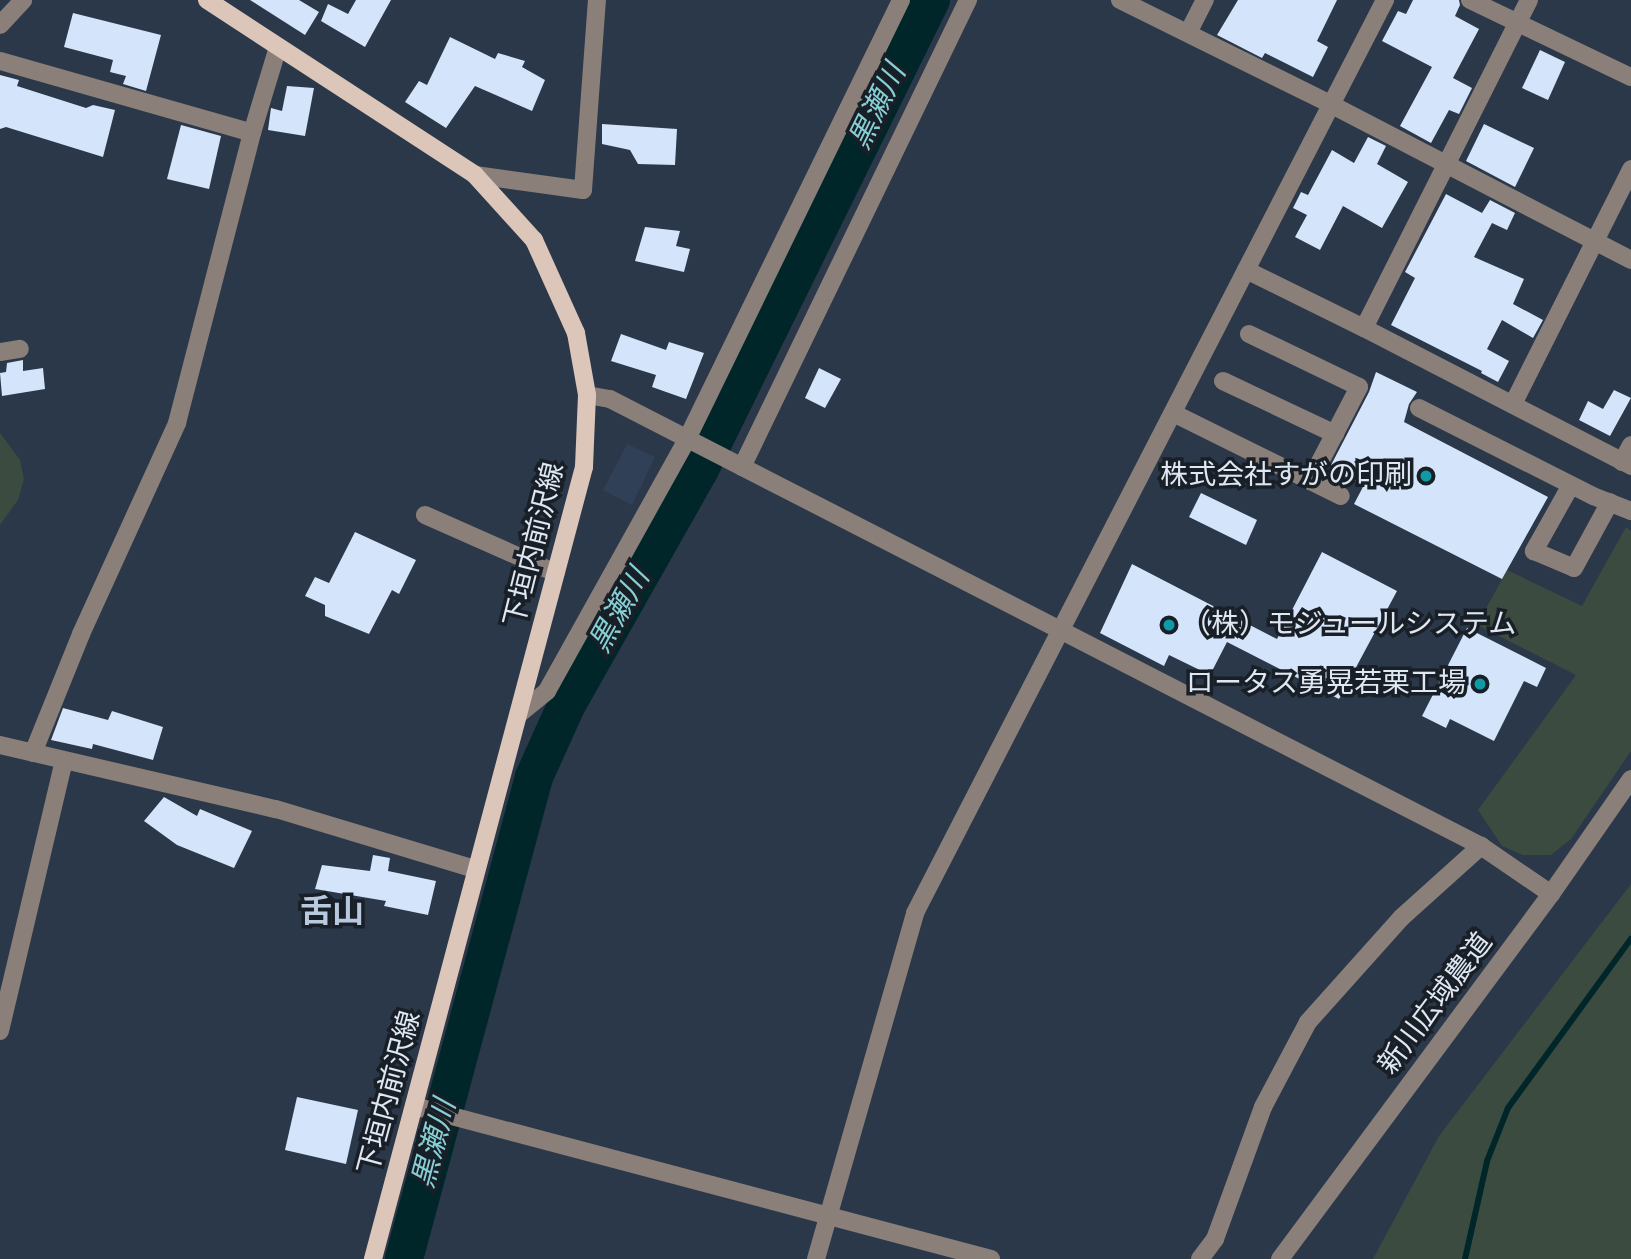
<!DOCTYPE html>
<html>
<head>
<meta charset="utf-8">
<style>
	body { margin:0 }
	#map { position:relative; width:1631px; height:1259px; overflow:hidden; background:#2b3849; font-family:Spectral,"Noto Sans JP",serif }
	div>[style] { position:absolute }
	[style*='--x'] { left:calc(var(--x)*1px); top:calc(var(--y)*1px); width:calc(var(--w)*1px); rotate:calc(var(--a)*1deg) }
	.built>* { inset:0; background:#2f4057 }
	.green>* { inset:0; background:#3b4b3f }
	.stream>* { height:6px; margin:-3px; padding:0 3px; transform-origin:3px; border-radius:3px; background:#002629 }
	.river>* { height:38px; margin:-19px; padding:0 19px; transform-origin:19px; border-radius:19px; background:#002629 }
	.building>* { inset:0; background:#d4e4fb }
	.minor>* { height:18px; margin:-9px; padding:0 9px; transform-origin:9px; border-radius:9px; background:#8a7f79 }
	.major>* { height:18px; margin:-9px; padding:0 9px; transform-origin:9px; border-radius:9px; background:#dcc6ba }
	.dots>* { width:19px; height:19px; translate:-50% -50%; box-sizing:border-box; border:4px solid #191f27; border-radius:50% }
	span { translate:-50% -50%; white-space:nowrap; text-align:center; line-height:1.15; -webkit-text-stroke:7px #191f27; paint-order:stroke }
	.poi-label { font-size:28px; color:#dee7f2 }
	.right { translate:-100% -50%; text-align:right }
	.left { translate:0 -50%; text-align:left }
	.street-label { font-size:28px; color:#dee7f2 }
	.water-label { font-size:30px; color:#85cfd5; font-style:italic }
	.quarter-label { font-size:32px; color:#b8c8de; font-weight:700 }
</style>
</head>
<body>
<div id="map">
	<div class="built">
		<i style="clip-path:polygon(627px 444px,655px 457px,632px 505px,603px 490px)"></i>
	</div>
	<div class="green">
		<i style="clip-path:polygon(0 433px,20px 460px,24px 479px,18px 500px,0 525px)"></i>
		<i style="clip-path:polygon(1626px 527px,1631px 531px,1631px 751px,1571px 839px,1551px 855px,1523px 855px,1502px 846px,1478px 810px,1576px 675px,1477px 625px,1507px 570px,1582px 606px)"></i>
		<i style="clip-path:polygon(1631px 884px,1631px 1259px,1373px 1259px,1439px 1136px)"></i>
	</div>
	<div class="stream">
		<i style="--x:1465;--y:1259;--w:100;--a:-77.3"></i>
		<i style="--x:1487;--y:1161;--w:57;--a:-68.4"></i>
		<i style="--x:1508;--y:1108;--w:209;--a:-54"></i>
	</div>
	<div class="river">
		<i style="--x:404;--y:1259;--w:499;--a:-74.9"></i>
		<i style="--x:534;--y:777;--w:78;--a:-65.7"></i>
		<i style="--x:566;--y:706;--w:272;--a:-60.5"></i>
		<i style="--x:700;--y:469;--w:523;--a:-63.78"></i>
	</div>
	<div class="building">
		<i style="clip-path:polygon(250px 0,299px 0,319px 12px,305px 35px)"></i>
		<i style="clip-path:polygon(356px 0,391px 0,365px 47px,321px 21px,328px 4px,348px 14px)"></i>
		<i style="clip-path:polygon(1238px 0,1337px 0,1317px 41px,1328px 47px,1313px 77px,1265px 53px,1262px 58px,1217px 35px)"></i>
		<i style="clip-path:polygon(1413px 0,1459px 0,1460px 5px,1455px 16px,1479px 29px,1453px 78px,1472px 88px,1459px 114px,1449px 110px,1431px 143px,1400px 126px,1432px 67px,1382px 41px,1398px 11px,1406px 14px)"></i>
		<i style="clip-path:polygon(73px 13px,161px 35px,146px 91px,123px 84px,126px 76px,110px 72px,113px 60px,64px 47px)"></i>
		<i style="clip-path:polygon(450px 37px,495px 59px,498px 53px,525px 61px,522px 67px,545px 80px,532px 111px,475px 86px,446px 128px,405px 102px,419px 81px,427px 85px)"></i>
		<i style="clip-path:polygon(1540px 50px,1565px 62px,1548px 100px,1522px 88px)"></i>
		<i style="clip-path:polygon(0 75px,19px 80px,17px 86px,86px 108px,93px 105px,115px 110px,103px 157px,6px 127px,0 129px)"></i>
		<i style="clip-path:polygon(287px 86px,314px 88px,305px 136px,268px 130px,271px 108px,282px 111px)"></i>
		<i style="clip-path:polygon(602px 124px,677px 129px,675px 165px,638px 164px,630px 150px,602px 144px)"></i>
		<i style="clip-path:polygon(1484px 124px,1534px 148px,1515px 187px,1466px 161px)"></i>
		<i style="clip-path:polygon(181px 125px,221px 136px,209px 189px,167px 179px)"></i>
		<i style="clip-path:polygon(1368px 137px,1386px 146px,1377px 164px,1408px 182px,1382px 228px,1343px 206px,1320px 250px,1295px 237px,1307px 215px,1293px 208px,1301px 192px,1308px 195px,1332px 150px,1354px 163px)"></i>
		<i style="clip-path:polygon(1446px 194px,1482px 213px,1490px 200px,1515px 213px,1507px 230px,1492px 223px,1474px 257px,1524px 279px,1513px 304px,1543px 320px,1533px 338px,1502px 320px,1487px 349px,1509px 361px,1498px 382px,1481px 373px,1482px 371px,1391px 325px,1415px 278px,1405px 272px)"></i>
		<i style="clip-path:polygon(645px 227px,680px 231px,676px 246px,690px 249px,684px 272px,635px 261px)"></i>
		<i style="clip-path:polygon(621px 334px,666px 350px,669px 342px,704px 353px,686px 399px,652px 387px,656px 375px,611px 361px)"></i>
		<i style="clip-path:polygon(23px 360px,23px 371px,43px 368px,45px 389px,2px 396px,0 373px,6px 372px,7px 363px)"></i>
		<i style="clip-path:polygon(819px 368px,841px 379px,825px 408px,805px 398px)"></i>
		<i style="clip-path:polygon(1376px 372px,1417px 392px,1409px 404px,1404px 422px,1548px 497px,1502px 579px,1354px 504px,1364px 485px,1329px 469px,1369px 392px)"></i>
		<i style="clip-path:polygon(1614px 390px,1631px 398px,1610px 436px,1579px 420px,1588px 401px,1603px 409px)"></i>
		<i style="clip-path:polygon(1201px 493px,1257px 520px,1246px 545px,1189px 517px)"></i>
		<i style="clip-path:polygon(355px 532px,416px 560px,399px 594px,392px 590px,369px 634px,325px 616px,325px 605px,305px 596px,315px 577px,329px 583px)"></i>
		<i style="clip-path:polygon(1322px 552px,1397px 591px,1339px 699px,1227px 642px,1210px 675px,1169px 655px,1164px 666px,1100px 633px,1132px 564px,1277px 639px)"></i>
		<i style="clip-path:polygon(1467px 628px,1546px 668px,1537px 687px,1524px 681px,1494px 741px,1450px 719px,1446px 728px,1422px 716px)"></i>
		<i style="clip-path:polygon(63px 708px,108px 720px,112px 711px,163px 727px,153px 760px,93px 744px,92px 749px,51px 740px)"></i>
		<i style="clip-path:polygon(164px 797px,197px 816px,200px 809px,252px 831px,234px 868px,177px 845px,144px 821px)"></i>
		<i style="clip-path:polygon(373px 855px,390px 858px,388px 871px,436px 881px,428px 915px,384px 906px,386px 901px,315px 889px,322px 865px,370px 871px)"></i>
		<i style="clip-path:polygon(297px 1097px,358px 1110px,346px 1164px,285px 1150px)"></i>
	</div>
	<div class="minor">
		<i style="--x:1120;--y:0;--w:237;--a:26.3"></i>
		<i style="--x:1332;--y:105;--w:337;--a:27.4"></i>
		<i style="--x:1470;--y:0;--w:178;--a:25.6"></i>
		<i style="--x:0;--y:25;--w:34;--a:-47"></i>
		<i style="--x:1188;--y:33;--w:37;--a:-63"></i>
		<i style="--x:0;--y:61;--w:262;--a:15.9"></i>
		<i style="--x:475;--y:175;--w:109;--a:7.9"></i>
		<i style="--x:583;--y:190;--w:191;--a:-85.8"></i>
		<i style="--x:1246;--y:270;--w:131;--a:26.2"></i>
		<i style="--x:1364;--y:328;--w:301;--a:27.3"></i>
		<i style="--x:1364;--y:328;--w:367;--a:-63.3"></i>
		<i style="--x:1249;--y:334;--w:122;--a:25.7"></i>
		<i style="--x:1359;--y:387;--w:106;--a:117.5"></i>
		<i style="--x:0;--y:352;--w:20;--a:-9"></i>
		<i style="--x:1223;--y:381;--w:124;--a:25.3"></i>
		<i style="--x:587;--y:395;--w:23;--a:10"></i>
		<i style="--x:610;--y:399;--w:979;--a:27.17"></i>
		<i style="--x:1481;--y:846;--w:85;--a:34.4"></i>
		<i style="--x:1513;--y:404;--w:263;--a:-63.3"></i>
		<i style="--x:1419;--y:408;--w:195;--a:26.8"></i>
		<i style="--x:1593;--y:496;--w:41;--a:21.5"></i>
		<i style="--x:1173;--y:413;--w:187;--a:26.3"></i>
		<i style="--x:1622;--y:462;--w:19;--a:-62"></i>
		<i style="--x:742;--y:467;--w:519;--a:-64.18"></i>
		<i style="--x:1571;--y:485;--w:76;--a:119.3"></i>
		<i style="--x:1534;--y:551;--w:43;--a:23"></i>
		<i style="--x:1574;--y:568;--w:75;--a:-61.4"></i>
		<i style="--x:425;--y:515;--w:143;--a:23.9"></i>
		<i style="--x:519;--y:714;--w:36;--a:-39"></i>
		<i style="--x:547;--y:691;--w:288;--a:-60.9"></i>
		<i style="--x:687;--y:439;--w:488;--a:-64"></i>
		<i style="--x:0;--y:745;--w:283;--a:13.1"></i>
		<i style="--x:276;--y:809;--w:208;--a:16.8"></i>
		<i style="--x:33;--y:753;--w:128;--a:-68"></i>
		<i style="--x:81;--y:634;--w:232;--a:-65.5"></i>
		<i style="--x:177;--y:423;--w:300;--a:-75.5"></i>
		<i style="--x:252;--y:133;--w:90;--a:-73.2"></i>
		<i style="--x:0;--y:1031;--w:277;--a:-76.7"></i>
		<i style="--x:414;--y:1106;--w:597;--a:14.85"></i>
		<i style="--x:816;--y:1259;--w:360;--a:-74"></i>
		<i style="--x:915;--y:913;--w:1027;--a:-62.76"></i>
		<i style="--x:1200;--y:1259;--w:25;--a:-53"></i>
		<i style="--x:1215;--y:1239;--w:140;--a:-70"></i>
		<i style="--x:1263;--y:1107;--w:96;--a:-62.1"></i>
		<i style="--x:1308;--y:1022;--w:140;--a:-48.2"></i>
		<i style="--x:1401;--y:918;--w:108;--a:-42"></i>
		<i style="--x:1280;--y:1259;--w:455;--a:-53.4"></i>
		<i style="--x:1551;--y:894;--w:140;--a:-55.2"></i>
	</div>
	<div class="major">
		<i style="--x:207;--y:0;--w:320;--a:33.1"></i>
		<i style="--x:475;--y:175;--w:88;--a:47.8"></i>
		<i style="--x:534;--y:240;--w:102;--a:65.7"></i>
		<i style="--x:576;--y:333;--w:63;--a:79.9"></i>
		<i style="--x:587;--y:395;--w:72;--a:92.4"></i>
		<i style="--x:584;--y:467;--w:820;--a:104.92"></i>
	</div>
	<div class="dots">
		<i style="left:1426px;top:476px;background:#0f9aa8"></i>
		<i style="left:1169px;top:625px;background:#0f9aa8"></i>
		<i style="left:1480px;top:684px;background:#0f9aa8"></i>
	</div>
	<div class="poi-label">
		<span class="right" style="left:1412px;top:476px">株式会社すがの印刷</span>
		<span class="left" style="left:1183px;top:625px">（株）モジュールシステム</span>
		<span class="right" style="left:1466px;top:684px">ロータス勇晃若栗工場</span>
	</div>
	<div class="street-label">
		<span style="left:535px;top:545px;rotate:-76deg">下垣内前沢線</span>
		<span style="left:1436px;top:1004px;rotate:-53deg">新川広域農道</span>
		<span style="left:390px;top:1093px;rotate:-75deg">下垣内前沢線</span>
	</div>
	<div class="water-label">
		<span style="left:878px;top:107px;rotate:-64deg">黒瀬川</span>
		<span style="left:620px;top:611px;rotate:-61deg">黒瀬川</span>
		<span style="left:435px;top:1144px;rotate:-75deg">黒瀬川</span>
	</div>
	<div class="quarter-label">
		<span style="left:332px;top:913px">舌山</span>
	</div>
</div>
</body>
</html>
